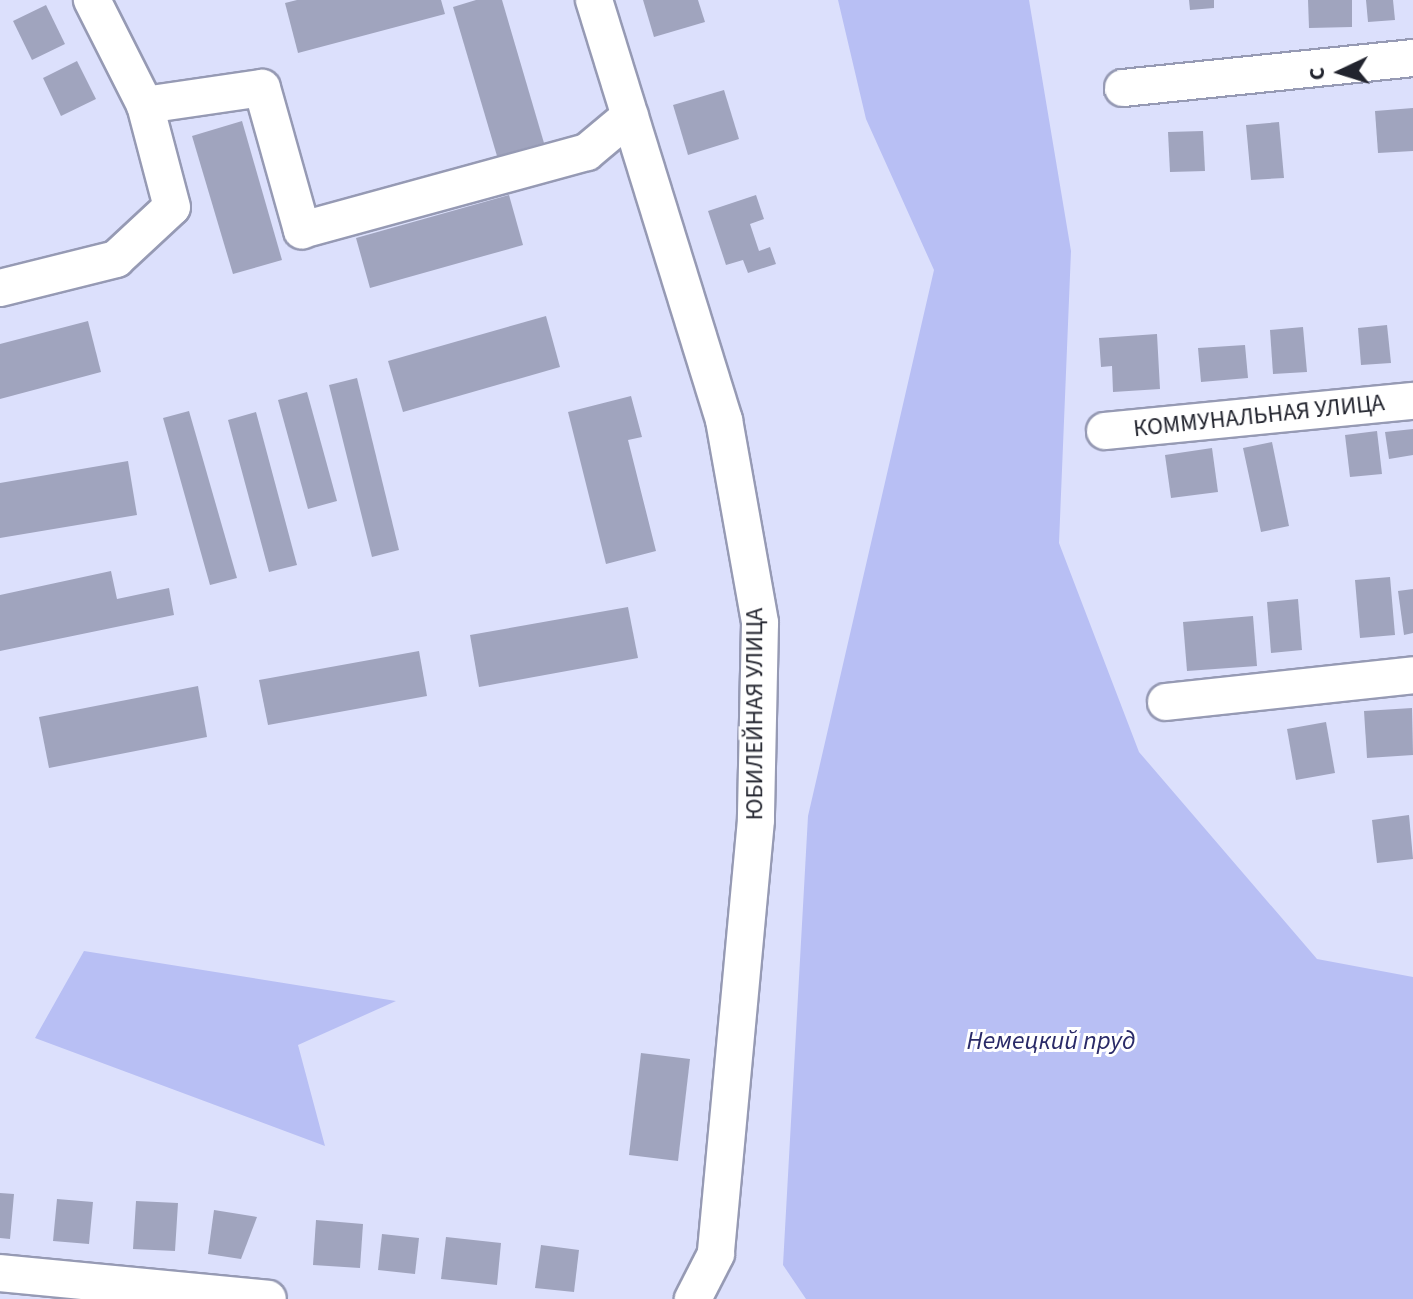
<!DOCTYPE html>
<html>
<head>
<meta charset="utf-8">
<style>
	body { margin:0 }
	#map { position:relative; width:1413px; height:1299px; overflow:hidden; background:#dce0fc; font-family:"Source Sans 3",sans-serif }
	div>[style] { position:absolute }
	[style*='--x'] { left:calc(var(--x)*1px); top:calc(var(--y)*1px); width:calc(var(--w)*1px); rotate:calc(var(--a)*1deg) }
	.water>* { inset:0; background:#b8bff4 }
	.building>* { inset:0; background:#a0a4be }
	.roads { filter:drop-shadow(2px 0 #969ab4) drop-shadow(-2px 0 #969ab4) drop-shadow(0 2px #969ab4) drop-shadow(0 -2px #969ab4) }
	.minor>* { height:36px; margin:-18px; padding:0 18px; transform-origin:18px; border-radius:18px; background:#fff }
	span { translate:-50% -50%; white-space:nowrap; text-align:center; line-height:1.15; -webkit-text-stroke:6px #fff; paint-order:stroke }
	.street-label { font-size:24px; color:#22242e }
	.water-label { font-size:26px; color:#2a2a68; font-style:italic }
	.north { position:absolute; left:1301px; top:32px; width:80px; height:80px; -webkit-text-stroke:6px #fff; paint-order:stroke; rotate:266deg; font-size:22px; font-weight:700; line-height:32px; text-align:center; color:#22242e }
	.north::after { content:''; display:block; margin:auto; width:28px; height:36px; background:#22242e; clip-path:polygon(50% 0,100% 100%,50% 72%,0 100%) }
</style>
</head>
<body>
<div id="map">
	<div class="water">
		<i style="clip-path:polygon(838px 0,1029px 0,1071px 251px,1059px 543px,1139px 752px,1317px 959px,1413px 977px,1413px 1299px,806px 1299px,783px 1265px,808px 816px,934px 270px,866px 119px)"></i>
		<i style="clip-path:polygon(84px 951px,396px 1001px,298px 1045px,325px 1146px,35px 1038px)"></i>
	</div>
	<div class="building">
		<i style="clip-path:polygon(297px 0,441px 0,445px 14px,298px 53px,285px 3px)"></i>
		<i style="clip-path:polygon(476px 0,502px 0,544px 143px,497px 156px,453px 7px)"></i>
		<i style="clip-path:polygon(643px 0,698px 0,705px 22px,654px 37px)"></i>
		<i style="clip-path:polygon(1189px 0,1214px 0,1214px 8px,1190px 10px)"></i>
		<i style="clip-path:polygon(1308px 0,1352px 0,1352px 27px,1309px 28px)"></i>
		<i style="clip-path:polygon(1366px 0,1393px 0,1395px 20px,1368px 22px)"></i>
		<i style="clip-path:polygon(46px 5px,65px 44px,32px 60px,13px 21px)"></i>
		<i style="clip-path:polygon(77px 61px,96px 99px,61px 116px,43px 78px)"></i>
		<i style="clip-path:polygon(724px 90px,739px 139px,688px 155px,673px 105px)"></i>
		<i style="clip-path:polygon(1413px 108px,1413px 151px,1378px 153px,1375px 111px)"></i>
		<i style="clip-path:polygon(242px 121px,282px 260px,233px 274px,192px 136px)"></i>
		<i style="clip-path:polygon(1279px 122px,1284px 178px,1251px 180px,1246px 125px)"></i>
		<i style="clip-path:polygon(1203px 131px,1205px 171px,1170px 172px,1168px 132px)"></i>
		<i style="clip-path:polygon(509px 195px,523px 245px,370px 288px,356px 238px)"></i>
		<i style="clip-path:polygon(756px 195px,764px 219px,750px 224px,759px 251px,770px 247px,776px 264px,748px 273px,743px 260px,726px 265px,708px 211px)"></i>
		<i style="clip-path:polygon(546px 316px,560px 367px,403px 412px,388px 361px)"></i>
		<i style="clip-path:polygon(88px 321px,101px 372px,0 399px,0 344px)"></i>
		<i style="clip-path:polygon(1387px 325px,1391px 363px,1361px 365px,1358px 328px)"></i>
		<i style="clip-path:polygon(1303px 327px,1307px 372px,1273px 374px,1270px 330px)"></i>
		<i style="clip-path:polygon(1157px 334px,1160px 389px,1113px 392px,1112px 366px,1101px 367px,1099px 338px)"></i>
		<i style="clip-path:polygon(1245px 345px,1248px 378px,1201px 382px,1198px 348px)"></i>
		<i style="clip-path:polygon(357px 378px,399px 550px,372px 557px,329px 385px)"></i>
		<i style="clip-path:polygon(307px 392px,337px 501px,308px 509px,278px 400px)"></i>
		<i style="clip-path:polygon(631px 396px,642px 437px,628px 440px,656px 551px,606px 564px,568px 412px)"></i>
		<i style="clip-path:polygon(189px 411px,237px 578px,210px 585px,163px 418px)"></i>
		<i style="clip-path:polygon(256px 412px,297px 565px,269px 572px,228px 420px)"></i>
		<i style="clip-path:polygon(1413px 429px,1413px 455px,1389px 459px,1385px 432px)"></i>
		<i style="clip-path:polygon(1377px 431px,1382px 474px,1350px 477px,1345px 435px)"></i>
		<i style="clip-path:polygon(1272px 442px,1289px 526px,1261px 532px,1243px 448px)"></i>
		<i style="clip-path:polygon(1212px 448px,1218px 492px,1171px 498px,1165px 455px)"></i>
		<i style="clip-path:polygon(128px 461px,137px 515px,0 538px,0 483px)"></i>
		<i style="clip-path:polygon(111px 571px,117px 599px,169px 588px,174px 615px,0 651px,0 595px)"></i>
		<i style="clip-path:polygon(1390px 577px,1395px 635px,1360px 638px,1355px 580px)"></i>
		<i style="clip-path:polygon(1413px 589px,1413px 633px,1404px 635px,1398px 591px)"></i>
		<i style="clip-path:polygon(1298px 599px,1302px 650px,1271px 653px,1267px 602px)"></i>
		<i style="clip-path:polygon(628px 607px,638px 658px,479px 687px,470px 635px)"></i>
		<i style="clip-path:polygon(1253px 616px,1257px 666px,1187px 671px,1183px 622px)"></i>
		<i style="clip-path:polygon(419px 651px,427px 696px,268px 725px,259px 680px)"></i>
		<i style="clip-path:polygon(198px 686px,207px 737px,49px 768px,39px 717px)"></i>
		<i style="clip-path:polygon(1412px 708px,1413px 755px,1367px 758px,1364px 711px)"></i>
		<i style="clip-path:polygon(1326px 722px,1335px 773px,1296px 780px,1287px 729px)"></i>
		<i style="clip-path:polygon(1409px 815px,1413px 859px,1377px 863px,1372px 820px)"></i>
		<i style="clip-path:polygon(641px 1053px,690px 1059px,678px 1161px,629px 1155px)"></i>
		<i style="clip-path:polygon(0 1193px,14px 1194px,10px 1239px,0 1238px)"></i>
		<i style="clip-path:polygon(57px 1199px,93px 1202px,89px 1244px,53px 1241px)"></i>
		<i style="clip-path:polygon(136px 1201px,178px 1203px,175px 1251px,133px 1249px)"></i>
		<i style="clip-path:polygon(214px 1210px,257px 1217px,241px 1259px,208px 1254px)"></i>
		<i style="clip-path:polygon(316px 1220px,363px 1224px,360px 1268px,313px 1265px)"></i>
		<i style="clip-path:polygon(382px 1234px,419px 1238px,415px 1274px,378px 1270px)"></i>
		<i style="clip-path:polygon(446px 1237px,501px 1243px,497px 1285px,441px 1279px)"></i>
		<i style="clip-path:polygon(541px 1245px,579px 1250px,574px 1292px,535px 1288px)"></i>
	</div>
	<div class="roads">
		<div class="minor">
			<i style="--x:594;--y:0;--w:440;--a:72.8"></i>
			<i style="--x:724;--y:420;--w:206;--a:79.9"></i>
			<i style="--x:760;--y:623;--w:197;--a:91.2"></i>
			<i style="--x:756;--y:820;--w:436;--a:95.3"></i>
			<i style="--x:716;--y:1254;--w:51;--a:117.1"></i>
			<i style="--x:1123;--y:88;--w:292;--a:-5.9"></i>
			<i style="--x:145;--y:105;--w:118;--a:-8.3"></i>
			<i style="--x:262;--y:88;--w:148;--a:74.3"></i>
			<i style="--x:302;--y:230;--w:295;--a:-15.3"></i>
			<i style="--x:587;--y:152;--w:56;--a:-39.9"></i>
			<i style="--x:0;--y:288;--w:120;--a:-14"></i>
			<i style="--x:116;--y:259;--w:76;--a:-42.9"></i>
			<i style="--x:172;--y:207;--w:106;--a:-104.8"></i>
			<i style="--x:145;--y:105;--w:118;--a:-116.8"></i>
			<i style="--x:1105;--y:431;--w:309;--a:-5.6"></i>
			<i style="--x:1166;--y:702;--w:248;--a:-6.2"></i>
			<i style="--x:0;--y:1273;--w:269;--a:5.5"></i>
		</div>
	</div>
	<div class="street-label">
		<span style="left:1259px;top:416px;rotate:-6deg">КОММУНАЛЬНАЯ УЛИЦА</span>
		<span style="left:755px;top:714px;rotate:-90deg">ЮБИЛЕЙНАЯ УЛИЦА</span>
	</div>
	<div class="water-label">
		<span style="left:1051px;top:1041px">Немецкий пруд</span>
	</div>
	<div class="north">С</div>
</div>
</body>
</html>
